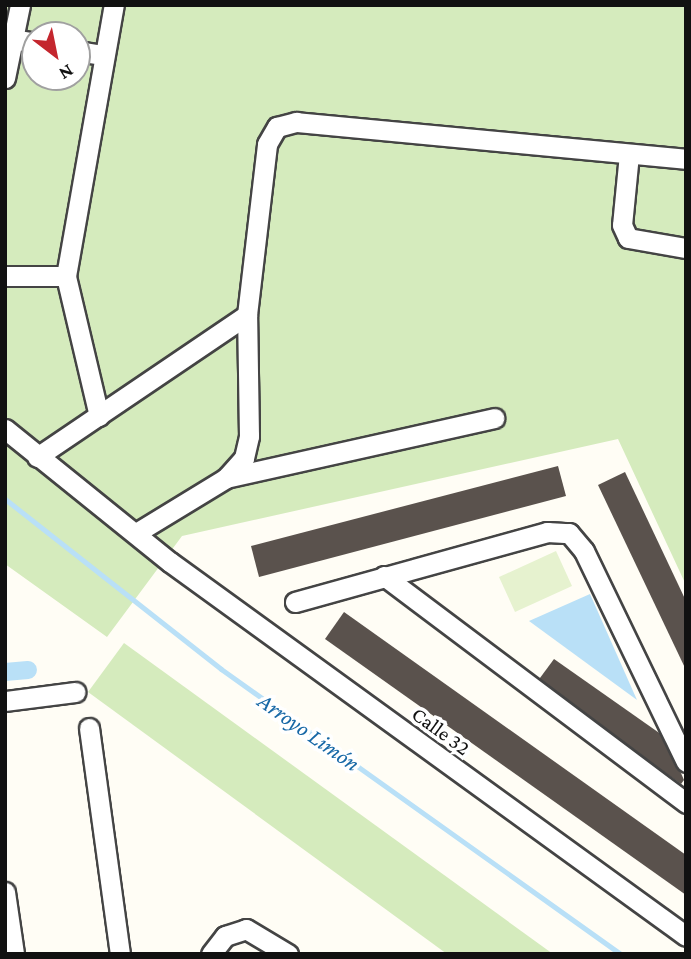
<!DOCTYPE html>
<html>
<head>
<meta charset="utf-8">
<style>
	body { margin:0 }
	#map { position:relative; width:691px; height:959px; overflow:hidden; background:#fffdf5; font-family:"Crimson Pro",serif }
	div>[style] { position:absolute }
	[style*='--x'] { left:calc(var(--x)*1px); top:calc(var(--y)*1px); width:calc(var(--w)*1px); rotate:calc(var(--a)*1deg) }
	.green>* { inset:0; background:#d5ebbd }
	.pitch>* { inset:0; background:#e6f2cf }
	.water>* { inset:0; background:#b9e0f7 }
	.stream>* { height:5px; margin:-2.5px; padding:0 2.5px; transform-origin:2.5px; border-radius:2.5px; background:#b9e0f7 }
	.canal>* { height:18px; margin:-9px; padding:0 9px; transform-origin:9px; border-radius:9px; background:#b9e0f7 }
	.building>* { inset:0; background:#5a524d }
	.roads { filter:drop-shadow(2px 0 #444) drop-shadow(-2px 0 #444) drop-shadow(0 2px #444) drop-shadow(0 -2px #444) }
	.minor>* { height:19px; margin:-9.5px; padding:0 9.5px; transform-origin:9.5px; border-radius:9.5px; background:#fff }
	span { translate:-50% -50%; white-space:nowrap; text-align:center; line-height:1.15; -webkit-text-stroke:7px #fff; paint-order:stroke }
	.street-label { font-size:21px; color:#111 }
	.water-label { font-size:23px; color:#1768a6; font-style:italic }
	.frame { position:absolute; inset:0; border:7px solid #111; pointer-events:none }
	.north { position:absolute; left:21px; top:21px; width:70px; height:70px; box-sizing:border-box; background:#fff; border:2px solid #a0a0a0; border-radius:50%; rotate:148deg; font-size:19px; font-weight:700; line-height:28px; text-align:center; color:#111 }
	.north::after { content:''; display:block; margin:auto; width:24px; height:32px; background:#c4262e; clip-path:polygon(50% 0,100% 100%,50% 72%,0 100%) }
</style>
</head>
<body>
<div id="map">
	<div class="green">
		<i style="clip-path:polygon(evenodd,5px 5px,686px 5px,686px 585px,618px 439px,182px 536px,107px 637px,5px 564px,5px 5px,35px 35px,77px 35px,77px 77px,35px 77px,35px 35px)"></i>
		<i style="clip-path:polygon(124px 643px,553px 954px,447px 954px,88px 692px)"></i>
	</div>
	<div class="pitch">
		<i style="clip-path:polygon(556px 551px,572px 586px,515px 612px,499px 577px)"></i>
	</div>
	<div class="water">
		<i style="clip-path:polygon(590px 594px,637px 700px,529px 621px)"></i>
	</div>
	<div class="stream">
		<i style="--x:5;--y:499;--w:275;--a:38.2"></i>
		<i style="--x:221;--y:669;--w:491;--a:35.5"></i>
	</div>
	<div class="canal">
		<i style="--x:5;--y:672;--w:23;--a:-5"></i>
	</div>
	<div class="building">
		<i style="clip-path:polygon(558px 466px,566px 496px,259px 577px,251px 546px)"></i>
		<i style="clip-path:polygon(625px 472px,686px 601px,686px 670px,598px 485px)"></i>
		<i style="clip-path:polygon(344px 612px,686px 855px,686px 895px,325px 639px)"></i>
		<i style="clip-path:polygon(554px 659px,665px 737px,684px 780px,681px 784px,537px 682px)"></i>
	</div>
	<div class="roads">
		<div class="minor">
			<i style="--x:5;--y:38;--w:30;--a:9"></i>
			<i style="--x:77;--y:51;--w:25;--a:9"></i>
			<i style="--x:5;--y:78;--w:75;--a:-78.4"></i>
			<i style="--x:629;--y:154;--w:71;--a:95.6"></i>
			<i style="--x:622;--y:225;--w:14;--a:65"></i>
			<i style="--x:628;--y:238;--w:59;--a:9.8"></i>
			<i style="--x:5;--y:276;--w:61;--a:0"></i>
			<i style="--x:99;--y:416;--w:144;--a:-103.3"></i>
			<i style="--x:66;--y:276;--w:275;--a:-80"></i>
			<i style="--x:5;--y:429;--w:212;--a:38.9"></i>
			<i style="--x:170;--y:562;--w:637;--a:35.93"></i>
			<i style="--x:37;--y:457;--w:254;--a:-34.1"></i>
			<i style="--x:226;--y:478;--w:275;--a:-12.6"></i>
			<i style="--x:136;--y:533;--w:105;--a:-31.4"></i>
			<i style="--x:226;--y:478;--w:27;--a:-48"></i>
			<i style="--x:244;--y:458;--w:23;--a:-77"></i>
			<i style="--x:249;--y:436;--w:121;--a:-90.9"></i>
			<i style="--x:247;--y:315;--w:172;--a:-83.3"></i>
			<i style="--x:267;--y:144;--w:20;--a:-60"></i>
			<i style="--x:277;--y:127;--w:20;--a:-15"></i>
			<i style="--x:296;--y:122;--w:392;--a:5.4"></i>
			<i style="--x:384;--y:576;--w:378;--a:36.9"></i>
			<i style="--x:295;--y:602;--w:262;--a:-15.5"></i>
			<i style="--x:547;--y:532;--w:22;--a:3"></i>
			<i style="--x:569;--y:533;--w:23;--a:50"></i>
			<i style="--x:584;--y:551;--w:234;--a:64.2"></i>
			<i style="--x:5;--y:701;--w:71;--a:-7.3"></i>
			<i style="--x:89;--y:728;--w:228;--a:82.2"></i>
			<i style="--x:5;--y:892;--w:63;--a:81.7"></i>
			<i style="--x:211;--y:954;--w:23;--a:-52"></i>
			<i style="--x:225;--y:936;--w:22;--a:-18"></i>
			<i style="--x:246;--y:929;--w:49;--a:30.8"></i>
		</div>
	</div>
	<div class="street-label">
		<span style="left:441px;top:731px;rotate:36deg">Calle 32</span>
	</div>
	<div class="water-label">
		<span style="left:309px;top:732px;rotate:35deg">Arroyo Limón</span>
	</div>
	<div class="frame"></div>
	<div class="north">N</div>
</div>
</body>
</html>
